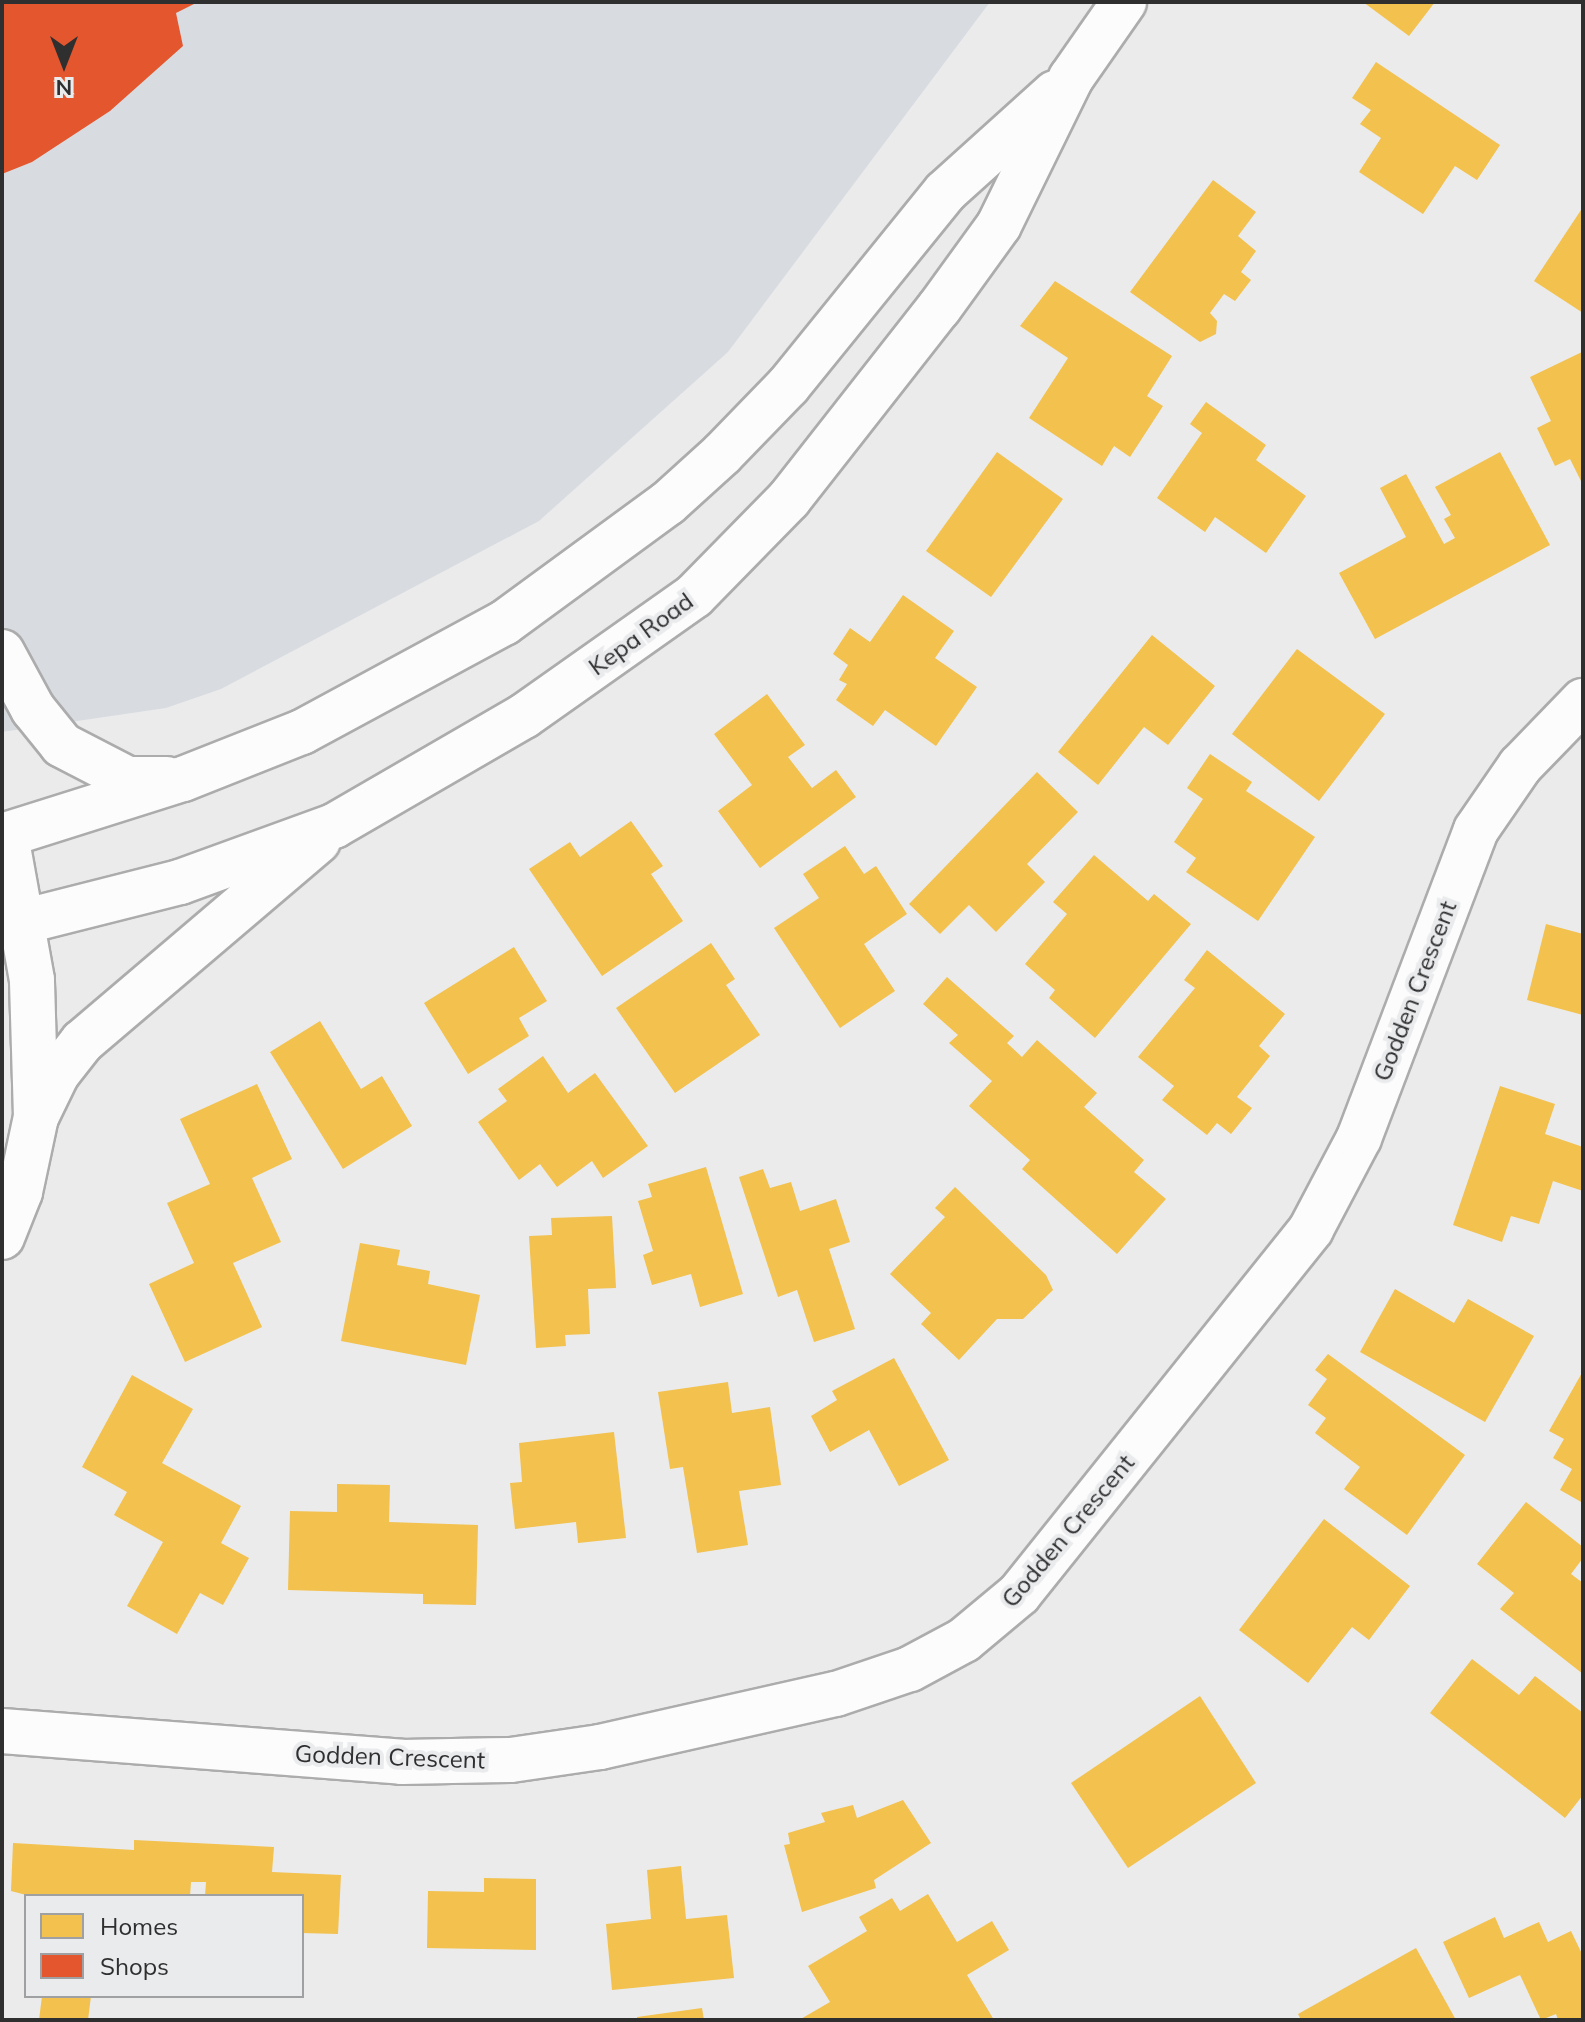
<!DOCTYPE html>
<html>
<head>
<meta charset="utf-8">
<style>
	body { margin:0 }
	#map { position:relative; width:1585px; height:2022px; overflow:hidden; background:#ebebec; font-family:Mulish,sans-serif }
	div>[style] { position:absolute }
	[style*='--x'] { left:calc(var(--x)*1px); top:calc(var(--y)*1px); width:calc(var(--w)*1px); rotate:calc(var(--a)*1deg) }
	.built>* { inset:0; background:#d8dce0 }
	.homes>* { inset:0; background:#f2c14e }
	.shops>* { inset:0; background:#e4572e }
	.roads { filter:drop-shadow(2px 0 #acacad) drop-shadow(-2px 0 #acacad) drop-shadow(0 2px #acacad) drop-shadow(0 -2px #acacad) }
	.minor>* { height:44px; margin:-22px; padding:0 22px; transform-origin:22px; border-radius:22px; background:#fcfcfc }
	.secondary>* { height:44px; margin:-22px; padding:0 22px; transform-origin:22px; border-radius:22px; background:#fcfcfc }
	span { translate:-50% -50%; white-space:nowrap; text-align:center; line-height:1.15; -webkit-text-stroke:8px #eaebed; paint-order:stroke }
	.street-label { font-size:24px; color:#2f2f30 }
	.frame { position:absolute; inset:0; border:4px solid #2f2f30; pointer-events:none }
	.legend { position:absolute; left:24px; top:1894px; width:280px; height:104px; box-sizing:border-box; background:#eaebed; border:2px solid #9fa0a1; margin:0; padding:10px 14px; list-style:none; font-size:24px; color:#2f2f30 }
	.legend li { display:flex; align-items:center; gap:16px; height:40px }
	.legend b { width:40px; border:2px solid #9fa0a1 }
	.north { position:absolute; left:24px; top:24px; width:80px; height:80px; -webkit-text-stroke:6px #eaebed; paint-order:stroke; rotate:180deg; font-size:22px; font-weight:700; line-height:32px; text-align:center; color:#2f2f30 }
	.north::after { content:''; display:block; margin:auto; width:28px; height:36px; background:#2f2f30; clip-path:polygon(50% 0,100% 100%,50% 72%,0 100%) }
</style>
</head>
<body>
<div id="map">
	<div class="built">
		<i style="clip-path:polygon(2px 2px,990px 2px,728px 352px,539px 521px,221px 689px,166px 708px,2px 732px)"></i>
	</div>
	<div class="homes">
		<i style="clip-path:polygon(1363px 2px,1435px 2px,1409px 36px)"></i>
		<i style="clip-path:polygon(1376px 62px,1500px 145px,1477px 180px,1455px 166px,1423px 214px,1359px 172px,1381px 138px,1360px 124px,1371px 110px,1352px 98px)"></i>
		<i style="clip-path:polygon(1213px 180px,1256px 212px,1238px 236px,1256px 251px,1241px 272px,1251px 280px,1235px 301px,1224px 294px,1210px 313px,1217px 321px,1216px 334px,1200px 342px,1130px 292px)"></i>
		<i style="clip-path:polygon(1583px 207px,1583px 313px,1534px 281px)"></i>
		<i style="clip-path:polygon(1055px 281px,1172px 356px,1147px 396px,1163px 406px,1130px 457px,1114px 446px,1102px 466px,1029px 418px,1068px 358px,1020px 326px)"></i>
		<i style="clip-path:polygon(1582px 352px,1583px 354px,1583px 485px,1570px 459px,1555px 466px,1537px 428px,1551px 421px,1530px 377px)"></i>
		<i style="clip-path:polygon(1206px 402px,1266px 445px,1256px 460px,1306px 496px,1266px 553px,1215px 517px,1205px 532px,1157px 498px,1202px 433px,1190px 424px)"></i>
		<i style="clip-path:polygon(997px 452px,1063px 499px,991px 597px,926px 551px)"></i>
		<i style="clip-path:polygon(1500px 452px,1550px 545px,1375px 639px,1339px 573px,1406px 537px,1380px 488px,1406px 474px,1444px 544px,1455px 538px,1444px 519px,1451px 515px,1435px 487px)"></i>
		<i style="clip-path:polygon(903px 595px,954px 631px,935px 658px,977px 687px,936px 746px,885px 710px,873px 726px,836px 700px,847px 684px,839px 680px,848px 665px,833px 654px,850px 628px,870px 642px)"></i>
		<i style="clip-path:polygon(1152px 635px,1215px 686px,1168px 745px,1144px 727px,1098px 785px,1058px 752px)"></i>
		<i style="clip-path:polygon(1297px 649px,1385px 714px,1319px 801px,1232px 734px)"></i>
		<i style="clip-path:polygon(767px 694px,805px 745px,788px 757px,812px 788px,836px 770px,856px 797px,760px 868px,718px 811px,752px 785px,714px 734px)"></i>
		<i style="clip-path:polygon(1210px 754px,1252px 782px,1246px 791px,1315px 837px,1258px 921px,1186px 872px,1196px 858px,1174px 842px,1203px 799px,1187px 788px)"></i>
		<i style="clip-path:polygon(1037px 772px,1078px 812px,1027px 864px,1045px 882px,996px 932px,969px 905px,940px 934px,909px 904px)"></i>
		<i style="clip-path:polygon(631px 821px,663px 866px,651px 874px,683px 921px,602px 976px,529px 869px,570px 842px,580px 857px)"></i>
		<i style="clip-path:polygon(845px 846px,864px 874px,876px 866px,907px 914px,864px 944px,895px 991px,840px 1028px,774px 928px,819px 898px,803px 874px)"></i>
		<i style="clip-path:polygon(1094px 855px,1148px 901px,1154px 894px,1191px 924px,1095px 1038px,1049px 998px,1055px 990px,1025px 964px,1067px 914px,1053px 902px)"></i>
		<i style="clip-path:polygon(1546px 924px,1583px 934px,1583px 1015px,1527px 1000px)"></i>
		<i style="clip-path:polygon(711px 943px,735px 979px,726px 985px,760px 1035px,675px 1093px,616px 1008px)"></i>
		<i style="clip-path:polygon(514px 947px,547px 1001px,519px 1018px,529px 1036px,468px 1074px,424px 1003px)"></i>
		<i style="clip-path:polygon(1207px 950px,1285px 1014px,1259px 1046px,1270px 1056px,1237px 1097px,1252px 1108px,1231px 1134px,1217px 1123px,1207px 1135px,1162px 1100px,1174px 1086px,1138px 1057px,1195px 988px,1184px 980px)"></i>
		<i style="clip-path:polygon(947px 977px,1014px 1036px,1007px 1043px,1022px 1057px,1037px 1040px,1097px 1093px,1084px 1107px,1144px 1160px,1134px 1172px,1166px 1199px,1117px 1254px,1022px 1169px,1030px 1160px,969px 1106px,992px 1081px,949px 1043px,958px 1035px,923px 1004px)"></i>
		<i style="clip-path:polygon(320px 1021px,361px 1089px,382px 1076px,412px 1126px,343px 1169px,270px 1052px)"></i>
		<i style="clip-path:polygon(543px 1056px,568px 1093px,595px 1073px,648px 1146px,603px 1178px,592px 1161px,557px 1187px,540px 1164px,519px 1180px,478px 1122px,507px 1101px,498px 1089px)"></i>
		<i style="clip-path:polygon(257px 1084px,292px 1159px,252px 1178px,281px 1242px,233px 1263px,262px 1327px,185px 1362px,149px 1284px,194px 1263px,167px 1203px,210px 1184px,180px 1119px)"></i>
		<i style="clip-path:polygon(1500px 1086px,1555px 1104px,1545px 1134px,1583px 1147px,1583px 1191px,1553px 1181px,1539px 1224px,1511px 1216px,1502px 1242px,1453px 1225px)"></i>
		<i style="clip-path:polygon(706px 1167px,743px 1294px,700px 1307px,691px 1274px,652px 1285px,643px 1255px,653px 1251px,638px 1201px,652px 1197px,648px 1184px)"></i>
		<i style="clip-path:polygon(763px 1169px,770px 1188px,791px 1182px,800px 1211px,836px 1199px,850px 1242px,829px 1249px,855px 1329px,814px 1342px,797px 1290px,778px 1297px,739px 1177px)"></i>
		<i style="clip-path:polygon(955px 1187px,1046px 1275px,1053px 1290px,1023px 1319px,997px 1319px,959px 1360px,921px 1324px,931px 1313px,890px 1274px,945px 1217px,935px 1208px)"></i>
		<i style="clip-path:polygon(612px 1216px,616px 1288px,588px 1289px,590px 1334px,565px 1335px,566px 1346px,536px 1348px,529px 1236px,552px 1235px,551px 1218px)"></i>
		<i style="clip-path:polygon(360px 1243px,400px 1250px,397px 1265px,430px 1271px,428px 1284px,480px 1295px,466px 1365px,341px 1341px)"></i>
		<i style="clip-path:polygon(1395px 1289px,1454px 1323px,1468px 1299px,1534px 1336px,1485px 1422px,1360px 1352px)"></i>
		<i style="clip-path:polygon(1328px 1354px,1465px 1455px,1407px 1535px,1344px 1489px,1360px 1467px,1315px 1433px,1326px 1418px,1308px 1405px,1327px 1379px,1315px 1370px)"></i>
		<i style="clip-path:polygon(894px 1358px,949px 1460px,899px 1486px,869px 1430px,830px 1452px,811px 1416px,837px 1400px,832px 1391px)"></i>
		<i style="clip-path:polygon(1583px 1371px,1583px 1503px,1560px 1490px,1572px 1469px,1553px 1458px,1564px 1439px,1549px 1431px)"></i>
		<i style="clip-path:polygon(132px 1375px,193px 1409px,162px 1463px,241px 1506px,221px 1543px,249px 1558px,223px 1605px,200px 1593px,177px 1634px,127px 1606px,163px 1542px,114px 1515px,127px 1492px,82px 1467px)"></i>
		<i style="clip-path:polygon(728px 1382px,732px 1413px,770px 1407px,781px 1485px,739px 1491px,748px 1545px,697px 1553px,683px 1467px,670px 1469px,658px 1392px)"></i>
		<i style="clip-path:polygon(614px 1432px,626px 1538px,578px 1543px,576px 1522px,515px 1529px,510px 1483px,522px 1482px,519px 1443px)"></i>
		<i style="clip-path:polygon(337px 1484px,390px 1485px,389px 1522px,478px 1525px,476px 1605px,423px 1604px,423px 1594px,288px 1590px,290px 1511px,337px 1512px)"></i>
		<i style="clip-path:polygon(1526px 1502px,1583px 1547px,1583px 1558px,1571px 1574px,1583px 1583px,1583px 1674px,1500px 1609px,1514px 1593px,1477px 1564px)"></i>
		<i style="clip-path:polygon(1324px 1519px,1410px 1586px,1369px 1640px,1352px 1627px,1308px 1683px,1239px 1630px)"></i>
		<i style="clip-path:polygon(1472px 1659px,1519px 1695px,1535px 1676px,1583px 1713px,1583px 1795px,1565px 1818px,1430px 1713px)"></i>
		<i style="clip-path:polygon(1200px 1696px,1256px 1783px,1128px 1868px,1071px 1783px)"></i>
		<i style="clip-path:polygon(903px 1800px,931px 1843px,874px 1880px,876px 1888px,802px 1912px,784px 1845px,790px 1844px,788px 1833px,825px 1822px,821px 1813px,853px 1805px,857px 1818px)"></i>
		<i style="clip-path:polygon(134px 1840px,274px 1847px,272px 1872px,341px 1875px,338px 1934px,302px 1933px,302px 1896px,205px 1896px,206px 1882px,191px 1882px,190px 1896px,30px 1896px,11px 1891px,13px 1843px,134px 1850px)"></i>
		<i style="clip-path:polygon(681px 1866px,686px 1919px,727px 1915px,734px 1978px,612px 1990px,606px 1924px,651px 1919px,647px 1870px)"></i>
		<i style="clip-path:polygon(484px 1878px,536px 1879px,536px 1950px,427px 1948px,428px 1891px,484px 1892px)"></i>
		<i style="clip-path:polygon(928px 1894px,957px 1942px,992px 1921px,1009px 1950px,967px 1975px,994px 2020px,799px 2020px,830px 2002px,808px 1966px,867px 1931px,859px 1917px,892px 1898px,900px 1911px)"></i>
		<i style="clip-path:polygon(1495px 1917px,1504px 1938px,1539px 1922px,1548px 1942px,1571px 1931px,1583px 1956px,1583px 2020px,1558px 2020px,1556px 2014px,1541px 2020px,1520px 1975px,1469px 1998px,1443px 1942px)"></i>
		<i style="clip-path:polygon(1416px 1948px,1456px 2020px,1301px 2020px,1298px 2014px)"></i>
		<i style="clip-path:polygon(42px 1996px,91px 1996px,88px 2020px,39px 2020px)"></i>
		<i style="clip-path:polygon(702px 2008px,704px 2020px,637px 2020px,637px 2017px)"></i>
	</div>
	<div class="shops">
		<i style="clip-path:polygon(2px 2px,198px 2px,176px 13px,183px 46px,110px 111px,32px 162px,2px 174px)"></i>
	</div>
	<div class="roads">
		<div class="minor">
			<i style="--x:2;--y:1731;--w:401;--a:4.4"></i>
			<i style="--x:402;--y:1762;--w:109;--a:-1.1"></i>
			<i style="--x:511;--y:1760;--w:90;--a:-8.3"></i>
			<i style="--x:600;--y:1747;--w:242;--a:-12.7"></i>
			<i style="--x:836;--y:1694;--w:78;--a:-18.7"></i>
			<i style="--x:910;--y:1669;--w:61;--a:-28.2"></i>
			<i style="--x:964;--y:1640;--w:72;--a:-39.9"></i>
			<i style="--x:1019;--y:1594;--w:467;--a:-51.3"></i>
			<i style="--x:1311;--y:1229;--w:103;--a:-62.2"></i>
			<i style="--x:1359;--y:1138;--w:329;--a:-69.2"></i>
			<i style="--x:1476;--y:830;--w:78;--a:-55.5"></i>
			<i style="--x:1520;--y:766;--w:91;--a:-45.9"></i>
		</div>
		<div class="secondary">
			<i style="--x:2;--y:652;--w:65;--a:61.5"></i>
			<i style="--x:33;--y:709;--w:46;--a:51.1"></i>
			<i style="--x:62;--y:745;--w:74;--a:27.3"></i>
			<i style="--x:128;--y:779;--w:39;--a:0"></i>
			<i style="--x:2;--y:836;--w:190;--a:-17.5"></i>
			<i style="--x:183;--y:779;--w:128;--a:-21.6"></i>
			<i style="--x:302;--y:732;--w:230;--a:-28.4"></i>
			<i style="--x:504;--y:623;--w:203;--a:-36.2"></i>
			<i style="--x:668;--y:503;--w:73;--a:-42.2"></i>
			<i style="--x:722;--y:454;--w:95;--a:-45.9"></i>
			<i style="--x:788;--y:386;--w:250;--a:-51"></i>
			<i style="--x:945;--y:192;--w:148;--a:-42"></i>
			<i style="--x:2;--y:927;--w:184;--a:-14.2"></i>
			<i style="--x:180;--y:882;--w:164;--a:-20"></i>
			<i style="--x:334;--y:826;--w:220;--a:-30.1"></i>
			<i style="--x:524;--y:716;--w:208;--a:-35.2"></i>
			<i style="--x:694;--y:596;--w:136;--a:-45.6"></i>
			<i style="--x:789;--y:499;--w:243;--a:-51.9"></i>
			<i style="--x:939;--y:308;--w:102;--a:-54.1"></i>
			<i style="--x:999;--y:225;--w:164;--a:-63.9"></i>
			<i style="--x:1071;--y:78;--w:93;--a:-55.1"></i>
			<i style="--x:36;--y:1117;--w:48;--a:-64"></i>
			<i style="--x:57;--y:1074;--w:41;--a:-52"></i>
			<i style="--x:82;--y:1042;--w:310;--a:-40.4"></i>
			<i style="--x:2;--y:1237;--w:48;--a:-68.2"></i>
			<i style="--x:20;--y:1192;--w:77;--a:-78"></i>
			<i style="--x:36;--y:1117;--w:137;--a:-91.7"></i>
			<i style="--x:32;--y:980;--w:147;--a:-100.2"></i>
		</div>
	</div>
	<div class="street-label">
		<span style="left:641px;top:634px;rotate:-36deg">Kepa Road</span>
		<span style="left:1415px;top:991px;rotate:-69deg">Godden Crescent</span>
		<span style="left:1068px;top:1531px;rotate:-50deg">Godden Crescent</span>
		<span style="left:390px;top:1757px;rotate:2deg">Godden Crescent</span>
	</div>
	<div class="frame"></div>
	<ul class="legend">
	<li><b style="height:22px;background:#f2c14e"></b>Homes</li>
	<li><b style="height:22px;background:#e4572e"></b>Shops</li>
	</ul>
	<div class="north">N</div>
</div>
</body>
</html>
